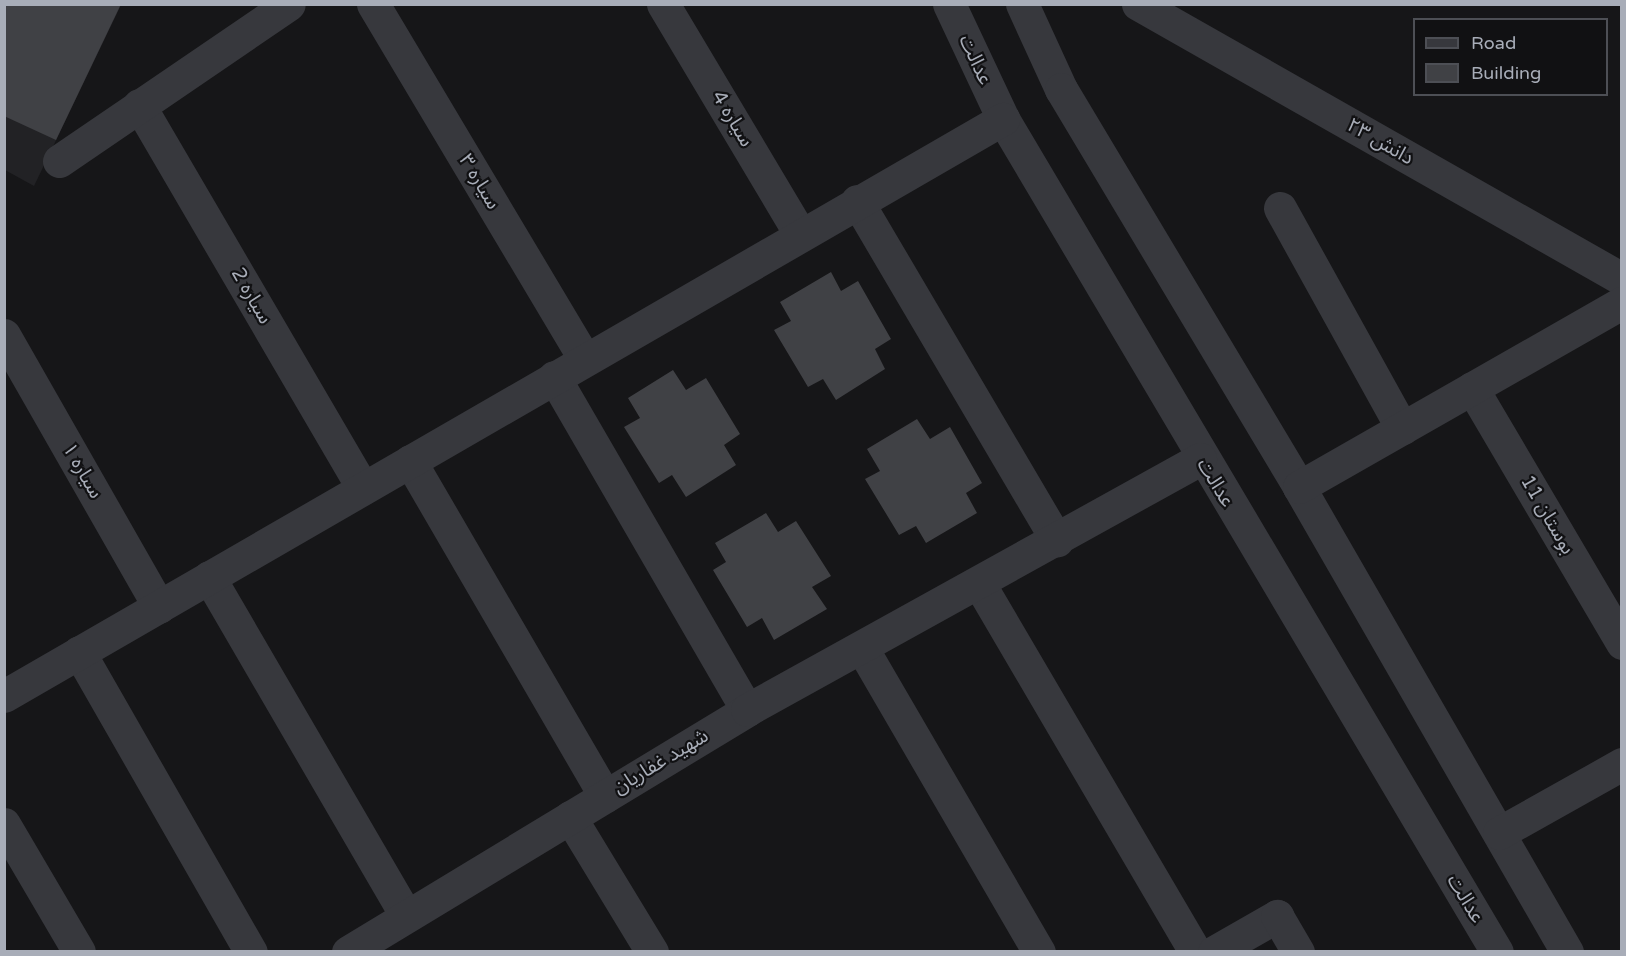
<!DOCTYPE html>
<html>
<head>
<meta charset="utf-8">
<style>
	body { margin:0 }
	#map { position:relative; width:1626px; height:956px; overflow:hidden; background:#161618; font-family:"Varela Round","Noto Sans Arabic",sans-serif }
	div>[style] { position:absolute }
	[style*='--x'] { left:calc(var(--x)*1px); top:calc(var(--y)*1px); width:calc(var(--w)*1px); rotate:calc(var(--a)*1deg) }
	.built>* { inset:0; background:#222225 }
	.building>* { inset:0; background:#404145 }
	.minor>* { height:33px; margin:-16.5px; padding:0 16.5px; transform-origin:16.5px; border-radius:16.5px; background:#37383d }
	span { translate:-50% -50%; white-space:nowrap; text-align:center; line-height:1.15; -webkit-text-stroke:4.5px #111113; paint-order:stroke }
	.street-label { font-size:20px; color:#a8adb8 }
	.frame { position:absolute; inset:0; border:6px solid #a8adb8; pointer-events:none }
	.legend { position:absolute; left:1413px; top:18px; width:195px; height:78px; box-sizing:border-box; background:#111113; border:2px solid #4d4f55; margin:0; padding:8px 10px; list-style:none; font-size:18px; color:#a8adb8 }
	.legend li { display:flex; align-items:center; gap:12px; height:30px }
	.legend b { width:30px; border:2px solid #4d4f55 }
</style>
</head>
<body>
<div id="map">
	<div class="built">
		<i style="clip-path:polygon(4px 5px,121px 5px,34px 186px,5px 170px)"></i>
	</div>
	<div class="building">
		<i style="clip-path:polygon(4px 4px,121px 4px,56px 140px,4px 116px)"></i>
		<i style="clip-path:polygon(831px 272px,841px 291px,858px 281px,891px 339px,875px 349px,885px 369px,836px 400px,823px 379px,808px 387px,774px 330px,791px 321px,780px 302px)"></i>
		<i style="clip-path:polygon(673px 370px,686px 390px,706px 378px,740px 434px,724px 445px,736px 465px,686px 497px,672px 475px,659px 483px,624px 427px,640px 418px,628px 398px)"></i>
		<i style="clip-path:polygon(917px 419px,930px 439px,950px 427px,982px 483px,966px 493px,977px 513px,926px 543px,916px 526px,899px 535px,865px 479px,880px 471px,867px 449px)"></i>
		<i style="clip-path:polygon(766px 513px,778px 532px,796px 521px,831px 576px,812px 587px,827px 609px,774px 640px,762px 618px,747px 627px,713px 570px,726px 562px,715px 543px)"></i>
	</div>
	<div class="minor">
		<i style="--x:373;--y:4;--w:413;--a:59.2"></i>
		<i style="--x:663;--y:4;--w:268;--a:59.2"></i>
		<i style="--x:949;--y:4;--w:127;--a:64.8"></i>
		<i style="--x:1003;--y:119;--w:968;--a:59.33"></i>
		<i style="--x:1022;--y:4;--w:94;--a:65.4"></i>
		<i style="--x:1061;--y:89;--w:464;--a:59.1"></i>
		<i style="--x:1299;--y:487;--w:537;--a:60.04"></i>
		<i style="--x:1138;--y:4;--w:557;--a:29.6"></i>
		<i style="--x:139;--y:105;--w:444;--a:59.7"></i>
		<i style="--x:59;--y:161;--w:278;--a:-34.3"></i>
		<i style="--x:857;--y:201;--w:394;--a:59.5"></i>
		<i style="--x:1280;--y:208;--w:252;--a:61"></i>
		<i style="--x:4;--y:335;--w:313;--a:60.3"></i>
		<i style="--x:554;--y:377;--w:385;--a:59.9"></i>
		<i style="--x:1472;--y:388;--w:296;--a:59.5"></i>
		<i style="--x:410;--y:461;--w:388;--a:59.8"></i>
		<i style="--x:1299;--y:487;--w:372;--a:-29.7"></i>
		<i style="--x:209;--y:577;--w:392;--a:59.8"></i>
		<i style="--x:980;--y:585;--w:425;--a:59.6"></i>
		<i style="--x:862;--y:648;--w:352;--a:59.8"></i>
		<i style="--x:79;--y:652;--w:346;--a:60.2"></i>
		<i style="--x:4;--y:696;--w:1154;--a:-30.01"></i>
		<i style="--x:570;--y:817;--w:158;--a:58.7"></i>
		<i style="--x:4;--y:824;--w:148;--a:59.6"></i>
		<i style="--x:1499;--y:833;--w:141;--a:-29.3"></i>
		<i style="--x:348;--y:952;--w:467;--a:-31.2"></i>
		<i style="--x:747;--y:710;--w:518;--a:-28.99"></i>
		<i style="--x:1214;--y:952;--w:73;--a:-29.7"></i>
		<i style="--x:1277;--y:916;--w:42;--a:59.7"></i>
	</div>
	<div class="street-label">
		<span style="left:975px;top:60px;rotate:65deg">عدالت</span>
		<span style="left:732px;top:119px;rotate:59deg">سیاره 4</span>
		<span style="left:1380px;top:142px;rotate:30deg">دانش ۲۳</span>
		<span style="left:479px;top:182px;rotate:59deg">سیاره ۳</span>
		<span style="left:251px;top:296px;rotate:60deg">سیاره 2</span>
		<span style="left:82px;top:471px;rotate:60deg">سیاره ۱</span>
		<span style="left:1215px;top:483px;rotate:59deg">عدالت</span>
		<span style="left:1547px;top:515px;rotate:60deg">بوستان 11</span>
		<span style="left:661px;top:762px;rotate:-31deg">شهید غفاریان</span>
		<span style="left:1465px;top:899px;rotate:59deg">عدالت</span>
	</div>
	<div class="frame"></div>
	<ul class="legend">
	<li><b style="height:8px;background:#37383d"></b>Road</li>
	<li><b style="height:16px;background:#404145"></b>Building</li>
	</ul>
</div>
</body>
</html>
